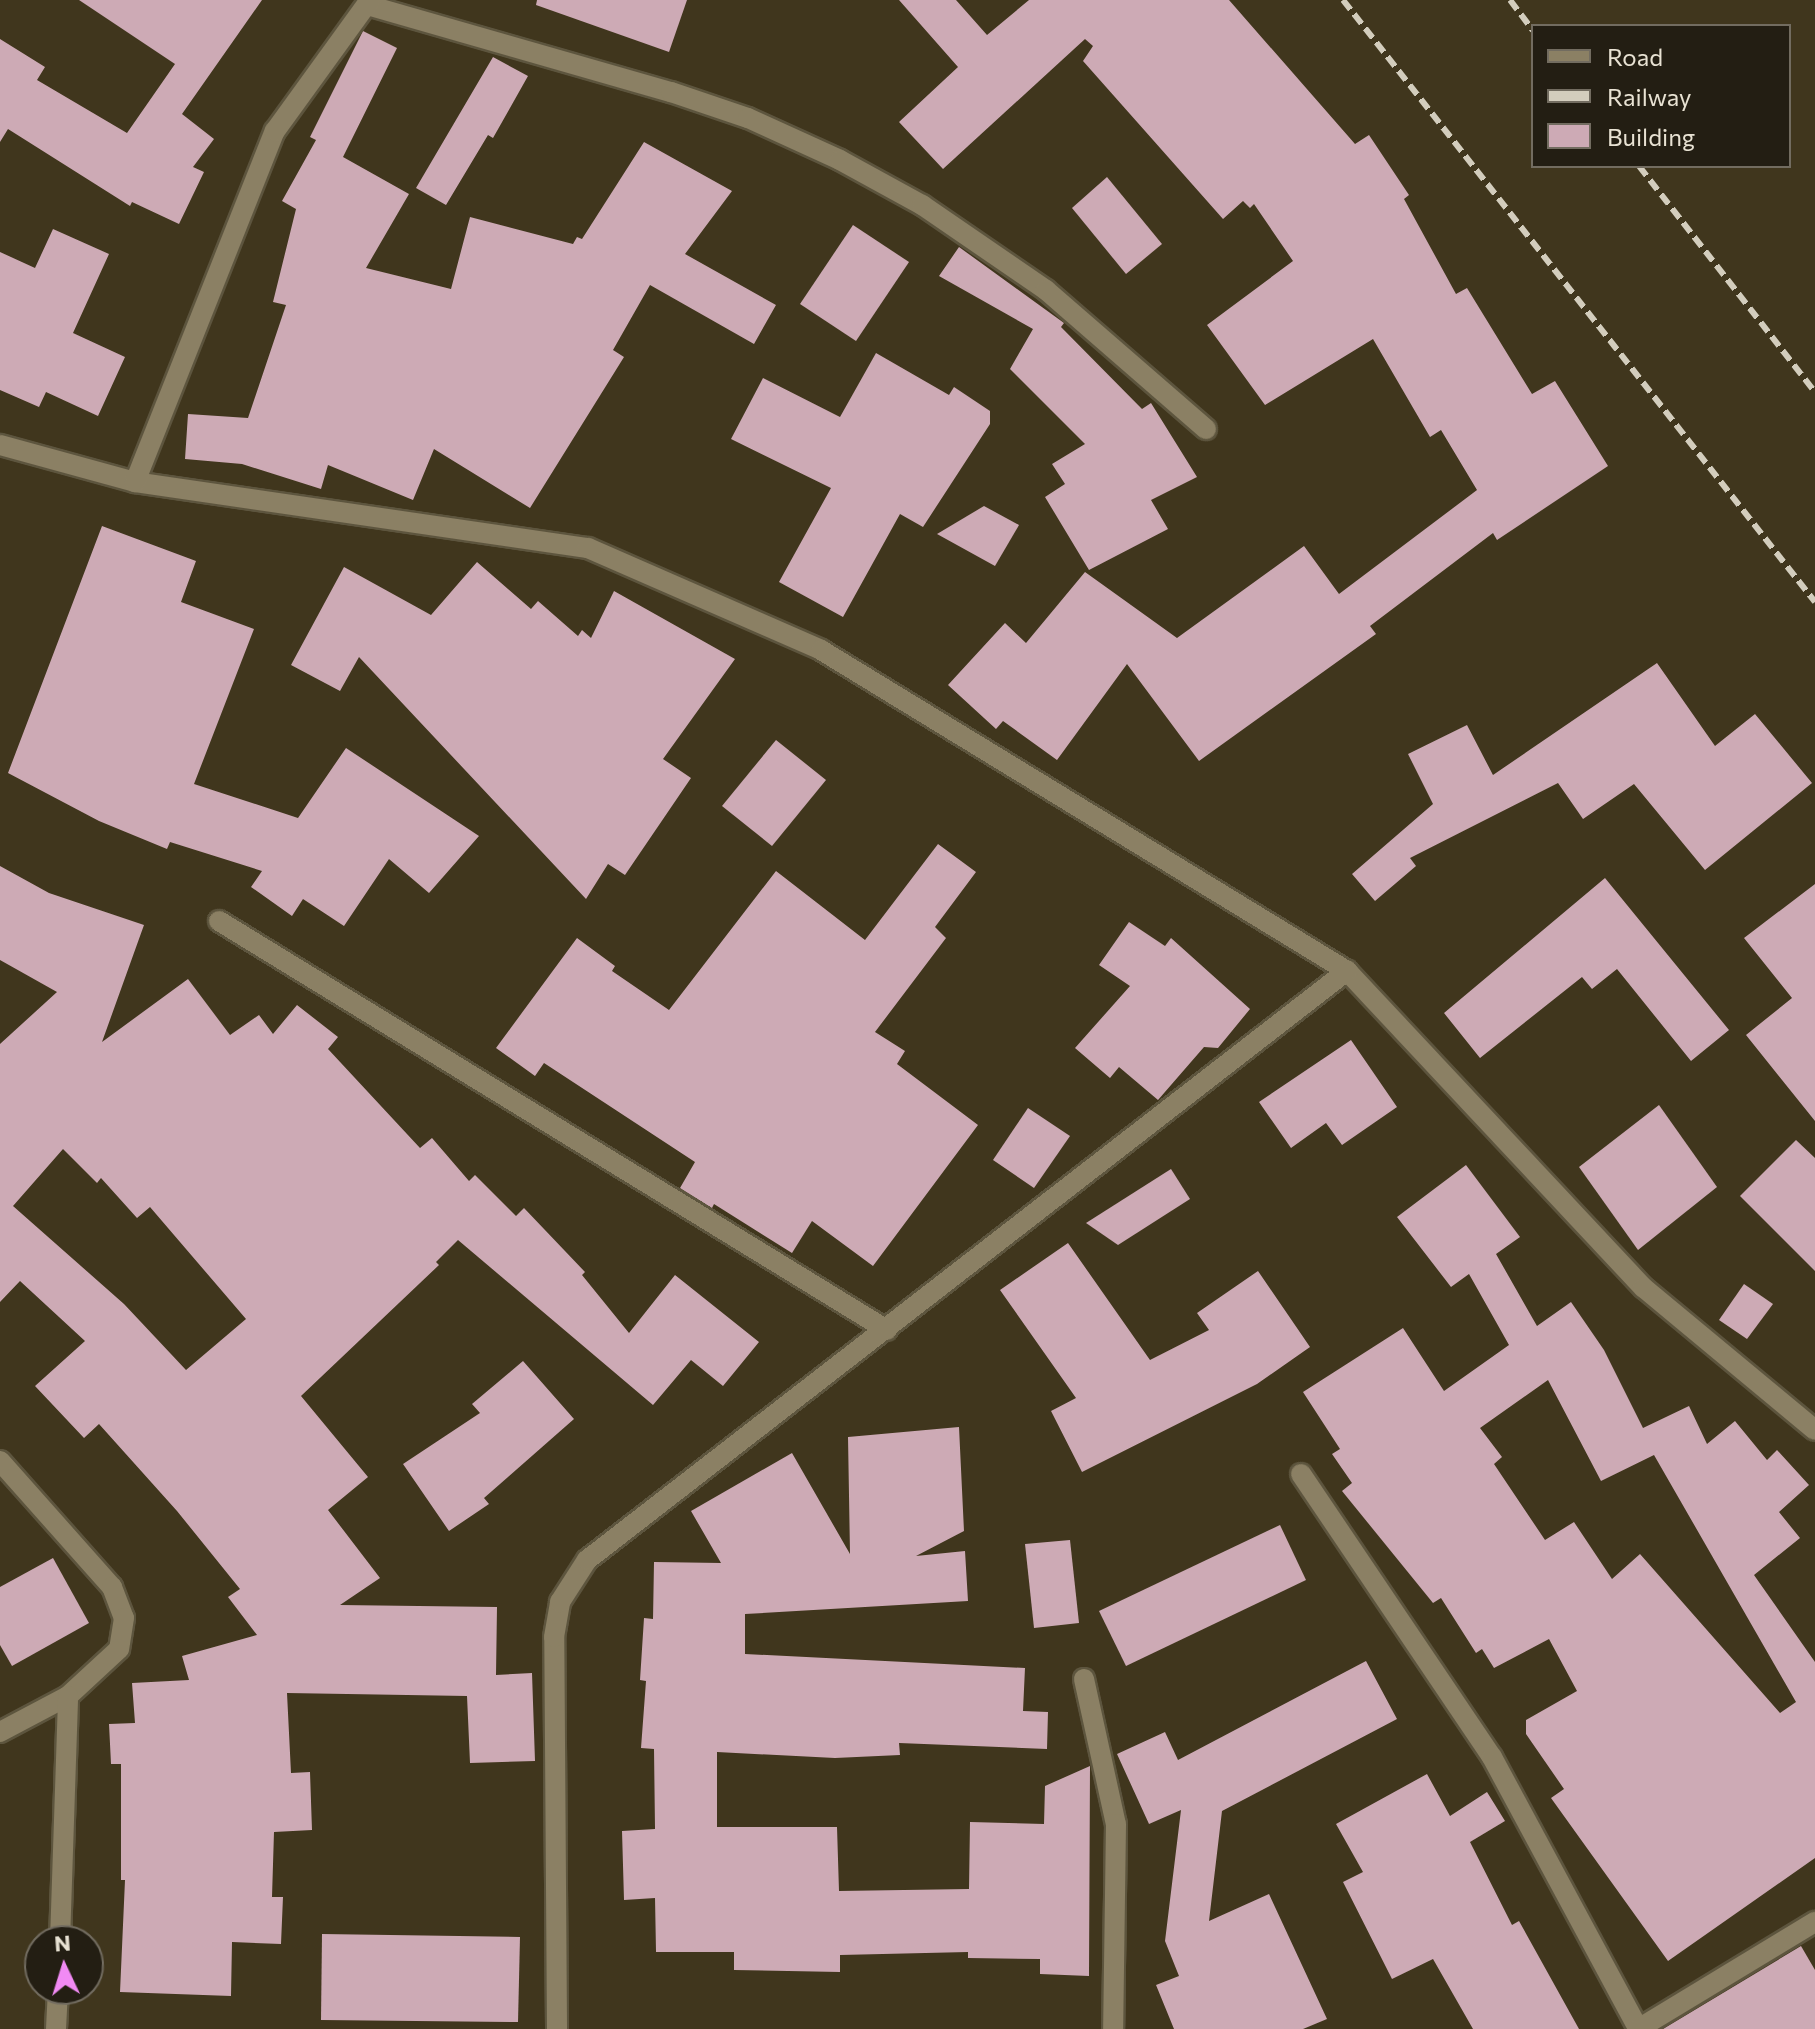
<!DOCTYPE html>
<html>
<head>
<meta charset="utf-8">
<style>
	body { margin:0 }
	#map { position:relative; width:1815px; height:2029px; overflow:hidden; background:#40361d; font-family:Commissioner,sans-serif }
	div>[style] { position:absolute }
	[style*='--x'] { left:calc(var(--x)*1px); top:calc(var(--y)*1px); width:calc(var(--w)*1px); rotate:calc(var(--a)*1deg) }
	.building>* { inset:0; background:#cdaab5 }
	.roads { filter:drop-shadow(2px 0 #5d553e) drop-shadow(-2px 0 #5d553e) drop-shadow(0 2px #5d553e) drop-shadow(0 -2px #5d553e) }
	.street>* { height:20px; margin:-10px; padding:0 10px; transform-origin:10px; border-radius:10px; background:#8b8064 }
	.rail>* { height:6px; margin-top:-3px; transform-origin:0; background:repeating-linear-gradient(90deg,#d3cdbd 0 12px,transparent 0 18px) }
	span { translate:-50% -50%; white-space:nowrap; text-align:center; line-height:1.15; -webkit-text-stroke:8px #231e13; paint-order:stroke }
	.legend { position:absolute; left:1531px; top:24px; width:260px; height:144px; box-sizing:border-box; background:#231e13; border:2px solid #726c60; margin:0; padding:10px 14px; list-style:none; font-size:24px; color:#e8e2d3 }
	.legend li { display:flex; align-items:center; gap:16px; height:40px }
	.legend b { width:40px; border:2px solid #726c60 }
	.north { position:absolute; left:24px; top:1925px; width:80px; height:80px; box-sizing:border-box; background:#231e13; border:2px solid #726c60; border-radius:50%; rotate:356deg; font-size:22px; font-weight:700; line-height:32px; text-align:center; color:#e8e2d3 }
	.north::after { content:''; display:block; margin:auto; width:28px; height:36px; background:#f18af4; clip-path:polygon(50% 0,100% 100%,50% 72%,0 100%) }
</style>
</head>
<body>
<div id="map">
	<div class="building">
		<i style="clip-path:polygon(79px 0,262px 0,182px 114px,214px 139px,193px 167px,204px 172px,179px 224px,132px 202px,130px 206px,8px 129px,0 142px,0 39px,45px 67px,37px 80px,127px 133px,175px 64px)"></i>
		<i style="clip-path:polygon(537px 0,687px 0,669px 52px,536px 5px)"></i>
		<i style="clip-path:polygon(899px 0,956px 0,987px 35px,1029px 0,1229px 0,1355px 144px,1369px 135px,1409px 195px,1404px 199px,1456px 294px,1467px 288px,1532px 394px,1555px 381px,1608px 466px,1497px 540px,1493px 533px,1370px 626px,1376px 634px,1199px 761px,1127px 664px,1057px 760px,1003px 721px,996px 729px,948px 685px,1005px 623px,1026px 643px,1085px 572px,1177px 638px,1304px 546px,1339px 594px,1477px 490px,1441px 430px,1430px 437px,1373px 339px,1265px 405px,1207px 325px,1293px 261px,1254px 204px,1250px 208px,1243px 201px,1223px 219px,1083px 61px,1093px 46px,1085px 39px,943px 169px,899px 122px,958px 67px)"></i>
		<i style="clip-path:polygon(363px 31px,397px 48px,343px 157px,409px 194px,366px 268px,451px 289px,470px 217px,573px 244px,577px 237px,582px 239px,644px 142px,732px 191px,685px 254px,776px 305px,754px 344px,650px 285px,613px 350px,624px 357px,530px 508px,434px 449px,413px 500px,328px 465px,321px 489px,242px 464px,185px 459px,188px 414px,248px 418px,286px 305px,273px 302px,296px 209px,282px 201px,316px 140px,310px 137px)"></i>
		<i style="clip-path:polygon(493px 57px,528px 76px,493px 138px,488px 135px,446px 205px,416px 188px)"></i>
		<i style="clip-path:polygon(1107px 177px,1162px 244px,1126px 274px,1072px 208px)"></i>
		<i style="clip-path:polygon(853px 225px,909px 262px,856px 341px,800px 304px)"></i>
		<i style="clip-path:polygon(53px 229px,109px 254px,73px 333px,125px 357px,98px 416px,46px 392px,39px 407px,0 390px,0 252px,35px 268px)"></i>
		<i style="clip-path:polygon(959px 247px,1064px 323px,1061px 327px,1142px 409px,1151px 403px,1197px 477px,1151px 500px,1168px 529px,1089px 570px,1045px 497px,1065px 484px,1052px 464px,1085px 444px,1010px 369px,1033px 329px,939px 276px)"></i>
		<i style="clip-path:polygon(876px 353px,949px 395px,954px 387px,990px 411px,990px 424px,923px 527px,900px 514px,843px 617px,779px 582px,831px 488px,731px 439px,763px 378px,840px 417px)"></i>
		<i style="clip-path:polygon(984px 506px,1019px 525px,995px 566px,937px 534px)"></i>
		<i style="clip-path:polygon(102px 526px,196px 561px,181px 602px,254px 629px,194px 784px,298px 818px,346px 748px,479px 836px,429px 893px,389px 859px,344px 926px,303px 899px,292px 916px,251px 887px,262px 871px,170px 842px,167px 849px,99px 821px,8px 773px)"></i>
		<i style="clip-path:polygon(477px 562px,531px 609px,538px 601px,578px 636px,582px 630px,591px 638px,614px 591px,735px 659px,663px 759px,691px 778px,625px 875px,608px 864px,586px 899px,359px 657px,340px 691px,291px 665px,344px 567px,431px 615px)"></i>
		<i style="clip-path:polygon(1657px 663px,1715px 746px,1755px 714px,1812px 783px,1705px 870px,1634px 784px,1583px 819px,1558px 783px,1410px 858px,1416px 866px,1375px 901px,1352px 874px,1433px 804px,1408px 754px,1467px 725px,1493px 775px)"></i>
		<i style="clip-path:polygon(776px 740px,826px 780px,772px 846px,722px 806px)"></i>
		<i style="clip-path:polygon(938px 844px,976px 872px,935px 927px,946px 938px,875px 1032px,905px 1051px,897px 1064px,978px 1125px,873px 1266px,812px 1221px,792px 1253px,714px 1204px,712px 1208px,680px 1188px,695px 1162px,544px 1063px,535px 1076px,496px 1048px,577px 938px,615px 966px,612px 971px,669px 1010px,776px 871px,865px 940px)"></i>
		<i style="clip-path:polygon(evenodd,0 866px,49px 893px,144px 925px,102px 1042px,188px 979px,230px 1035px,259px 1015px,273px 1034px,297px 1005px,338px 1037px,328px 1049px,420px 1148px,432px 1138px,469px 1181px,475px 1175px,516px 1216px,524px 1208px,585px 1272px,582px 1275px,629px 1333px,675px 1275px,759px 1342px,723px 1386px,691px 1360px,653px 1405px,458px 1240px,436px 1262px,439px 1265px,301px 1396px,368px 1477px,328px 1510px,380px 1578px,340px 1605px,497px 1607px,496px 1675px,532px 1673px,535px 1761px,470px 1763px,467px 1696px,287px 1693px,291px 1773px,310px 1772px,312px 1830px,274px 1832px,272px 1897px,283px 1897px,281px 1944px,232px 1942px,231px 1996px,120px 1992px,125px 1880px,121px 1880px,121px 1764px,111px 1764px,109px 1724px,135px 1723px,132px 1683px,189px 1680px,182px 1656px,257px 1635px,228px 1597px,240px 1589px,177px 1511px,99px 1424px,84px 1438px,35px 1386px,85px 1341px,20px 1281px,0 1302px,0 1044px,57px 992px,0 960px,0 866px,63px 1149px,97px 1183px,101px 1178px,137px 1218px,150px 1207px,246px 1319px,186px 1370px,124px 1304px,13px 1206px,63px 1149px)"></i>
		<i style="clip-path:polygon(1605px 878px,1729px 1030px,1691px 1061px,1617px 969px,1592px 989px,1582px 977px,1480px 1058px,1444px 1013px)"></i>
		<i style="clip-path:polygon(1815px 884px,1815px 1121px,1746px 1035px,1792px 998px,1744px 938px)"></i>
		<i style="clip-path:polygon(1129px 922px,1165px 946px,1171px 938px,1250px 1009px,1218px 1048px,1204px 1047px,1158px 1100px,1119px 1067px,1110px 1078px,1075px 1048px,1130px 986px,1099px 965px)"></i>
		<i style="clip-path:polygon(1351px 1040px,1397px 1107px,1342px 1145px,1326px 1123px,1291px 1148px,1259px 1102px)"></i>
		<i style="clip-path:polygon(1659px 1105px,1717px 1187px,1638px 1250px,1579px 1167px)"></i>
		<i style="clip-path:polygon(1028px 1108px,1070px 1136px,1034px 1188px,993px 1160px)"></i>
		<i style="clip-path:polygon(1796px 1140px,1815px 1158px,1815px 1271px,1740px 1196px)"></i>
		<i style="clip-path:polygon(evenodd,1466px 1165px,1520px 1237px,1496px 1254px,1537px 1326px,1571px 1302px,1604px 1350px,1643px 1428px,1689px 1406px,1707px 1444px,1735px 1421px,1767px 1460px,1777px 1450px,1809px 1485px,1779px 1512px,1800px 1538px,1754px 1575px,1815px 1662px,1815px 1858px,1668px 1961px,1551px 1798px,1564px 1789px,1526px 1734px,1526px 1720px,1577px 1691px,1549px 1639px,1494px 1668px,1482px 1649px,1476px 1653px,1441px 1598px,1433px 1603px,1342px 1491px,1352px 1483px,1332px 1454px,1340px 1449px,1303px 1392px,1403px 1328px,1444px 1391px,1509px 1345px,1469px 1274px,1451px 1287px,1397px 1217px,1466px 1165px,1548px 1380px,1601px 1481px,1654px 1455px,1796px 1702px,1780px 1713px,1640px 1554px,1612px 1579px,1574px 1522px,1545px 1540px,1494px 1464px,1502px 1457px,1480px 1428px,1548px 1380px)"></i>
		<i style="clip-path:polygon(1171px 1169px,1190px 1199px,1118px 1245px,1086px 1223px)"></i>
		<i style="clip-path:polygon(1068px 1243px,1150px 1360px,1209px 1330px,1197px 1313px,1258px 1271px,1310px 1347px,1257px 1384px,1082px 1472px,1051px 1411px,1076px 1398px,1000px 1290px)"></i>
		<i style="clip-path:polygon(1744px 1284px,1773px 1304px,1747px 1339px,1719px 1320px)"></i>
		<i style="clip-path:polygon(523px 1361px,574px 1419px,484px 1498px,489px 1504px,449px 1531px,403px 1464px,480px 1413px,472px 1404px)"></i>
		<i style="clip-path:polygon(959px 1427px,964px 1531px,916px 1556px,965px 1551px,968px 1601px,745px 1614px,745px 1654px,1025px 1668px,1023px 1711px,1048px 1712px,1047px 1749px,899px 1743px,900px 1755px,835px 1758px,717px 1752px,717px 1827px,837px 1827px,839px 1891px,969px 1889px,970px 1822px,1044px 1824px,1045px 1786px,1090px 1766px,1089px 1976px,1040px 1974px,1040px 1959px,968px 1958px,968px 1952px,840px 1955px,840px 1972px,734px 1970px,734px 1952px,656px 1952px,655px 1898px,624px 1900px,622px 1831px,655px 1829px,654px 1749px,641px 1748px,646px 1681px,640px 1680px,644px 1618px,653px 1619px,654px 1562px,721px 1563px,691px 1511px,792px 1453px,850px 1554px,848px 1437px)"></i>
		<i style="clip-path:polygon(1280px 1525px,1306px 1580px,1126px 1666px,1099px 1611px)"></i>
		<i style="clip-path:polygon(1070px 1540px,1079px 1623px,1034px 1628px,1025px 1544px)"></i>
		<i style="clip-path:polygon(53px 1558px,89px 1623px,12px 1666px,0 1645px,0 1587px)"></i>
		<i style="clip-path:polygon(1366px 1661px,1397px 1719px,1222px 1811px,1209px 1921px,1269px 1894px,1327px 2019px,1303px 2029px,1174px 2029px,1156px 1985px,1179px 1976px,1165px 1941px,1181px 1810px,1149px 1824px,1117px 1754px,1165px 1732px,1178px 1760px)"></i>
		<i style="clip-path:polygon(1427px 1774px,1450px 1816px,1487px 1792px,1505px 1821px,1470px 1842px,1512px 1925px,1519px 1921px,1579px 2029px,1473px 2029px,1433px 1959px,1392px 1979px,1343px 1882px,1363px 1872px,1336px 1824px)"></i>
		<i style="clip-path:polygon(322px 1934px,520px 1937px,518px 2022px,321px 2020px)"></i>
		<i style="clip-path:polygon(1801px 1946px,1815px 1970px,1815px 2029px,1663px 2029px)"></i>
	</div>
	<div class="roads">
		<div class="street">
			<i style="--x:367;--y:5;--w:316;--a:16"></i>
			<i style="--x:671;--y:92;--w:81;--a:18.7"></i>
			<i style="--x:748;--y:118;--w:101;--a:24.5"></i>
			<i style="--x:840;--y:160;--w:94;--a:28.8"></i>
			<i style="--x:922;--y:205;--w:150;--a:34.4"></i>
			<i style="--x:1046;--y:290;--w:212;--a:41"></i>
			<i style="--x:0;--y:445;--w:140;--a:15.3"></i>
			<i style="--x:135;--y:482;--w:458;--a:8.3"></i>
			<i style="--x:588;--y:548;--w:254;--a:23.6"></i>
			<i style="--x:821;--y:650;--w:616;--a:31.39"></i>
			<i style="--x:1347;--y:971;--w:434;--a:46.9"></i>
			<i style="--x:1644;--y:1288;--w:222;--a:39.7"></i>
			<i style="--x:135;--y:482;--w:378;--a:-68.3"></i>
			<i style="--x:275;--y:131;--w:162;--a:-54.1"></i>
			<i style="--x:219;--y:921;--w:783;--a:31.48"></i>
			<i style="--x:0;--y:1461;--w:169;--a:48.4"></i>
			<i style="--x:112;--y:1587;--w:33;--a:69"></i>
			<i style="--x:124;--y:1618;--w:31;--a:99"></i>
			<i style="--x:119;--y:1649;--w:69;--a:137.3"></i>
			<i style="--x:68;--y:1696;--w:77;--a:152.1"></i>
			<i style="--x:1301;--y:1474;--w:341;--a:56"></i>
			<i style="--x:1492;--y:1757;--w:306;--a:61.7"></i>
			<i style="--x:1084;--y:1679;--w:148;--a:77.6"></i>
			<i style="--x:1116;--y:1824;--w:205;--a:90.8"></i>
			<i style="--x:60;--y:1941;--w:245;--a:-88.1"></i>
			<i style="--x:56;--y:2029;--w:40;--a:-87.1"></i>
			<i style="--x:557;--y:2029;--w:392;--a:-90.4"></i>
			<i style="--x:554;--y:1637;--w:36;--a:-80"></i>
			<i style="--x:560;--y:1602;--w:50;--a:-57.3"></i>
			<i style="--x:587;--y:1560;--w:962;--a:-37.78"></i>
			<i style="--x:1638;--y:2029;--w:207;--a:-31.2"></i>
		</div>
	</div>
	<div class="rail">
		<i style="--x:1343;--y:0;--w:765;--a:51.9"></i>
		<i style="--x:1510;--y:0;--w:38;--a:53"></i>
		<i style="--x:1639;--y:166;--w:286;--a:52.1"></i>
	</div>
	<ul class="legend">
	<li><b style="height:10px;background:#8b8064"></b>Road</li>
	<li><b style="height:10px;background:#d3cdbd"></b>Railway</li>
	<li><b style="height:22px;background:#cdaab5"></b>Building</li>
	</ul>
	<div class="north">N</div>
</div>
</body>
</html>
